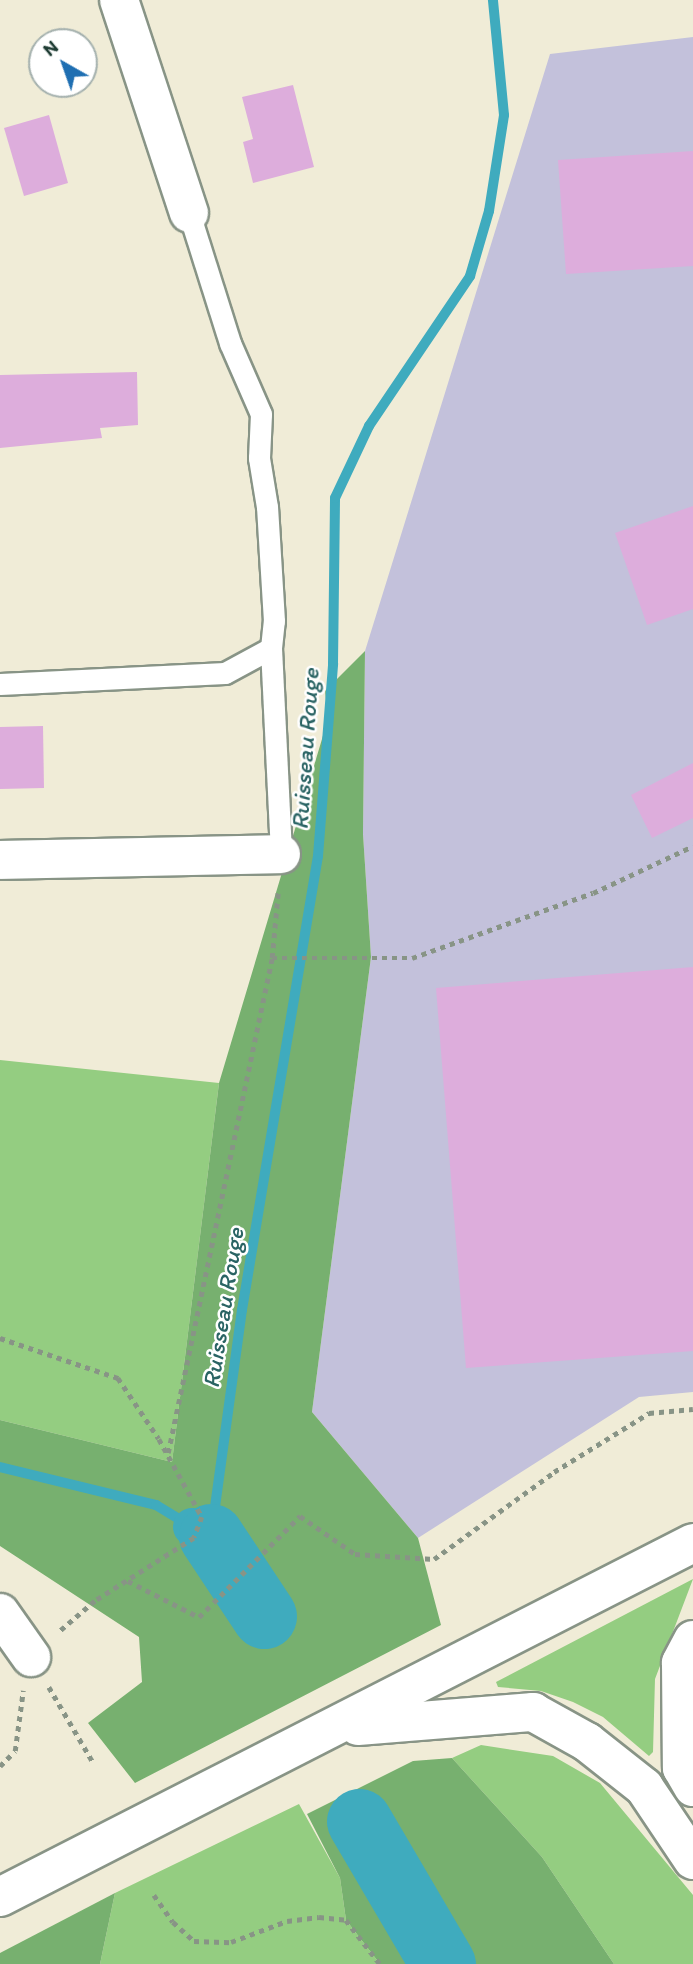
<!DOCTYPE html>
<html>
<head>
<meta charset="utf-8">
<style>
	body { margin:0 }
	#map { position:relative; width:693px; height:1964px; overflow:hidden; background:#f0ecd7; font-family:Itim,sans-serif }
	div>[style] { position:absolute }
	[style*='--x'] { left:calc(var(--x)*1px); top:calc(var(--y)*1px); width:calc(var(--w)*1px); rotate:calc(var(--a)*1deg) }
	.industrial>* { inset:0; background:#c3c1db }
	.green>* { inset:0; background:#94cd81 }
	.forest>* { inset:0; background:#77b06f }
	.stream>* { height:10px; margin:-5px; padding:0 5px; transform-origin:5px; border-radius:5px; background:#3fabbe }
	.canal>* { height:38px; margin:-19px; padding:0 19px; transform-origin:19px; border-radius:19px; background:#3fabbe }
	.river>* { height:65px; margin:-32.5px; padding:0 32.5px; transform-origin:32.5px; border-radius:32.5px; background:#3fabbe }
	.building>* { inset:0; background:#ddaddc }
	.path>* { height:4.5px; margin-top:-2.25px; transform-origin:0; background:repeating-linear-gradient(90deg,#889486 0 5px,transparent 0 10px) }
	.roads { filter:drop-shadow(2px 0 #889486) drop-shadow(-2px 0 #889486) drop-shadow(0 2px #889486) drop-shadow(0 -2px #889486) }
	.lane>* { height:21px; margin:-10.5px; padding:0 10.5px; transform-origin:10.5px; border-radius:10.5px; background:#fff }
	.street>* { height:38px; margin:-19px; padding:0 19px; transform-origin:19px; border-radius:19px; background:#fff }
	.primary>* { height:38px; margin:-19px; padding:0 19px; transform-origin:19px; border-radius:19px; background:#fff }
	span { translate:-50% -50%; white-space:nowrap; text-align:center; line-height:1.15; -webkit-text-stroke:5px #fff; paint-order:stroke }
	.water-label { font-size:24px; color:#2a6464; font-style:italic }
	.north { position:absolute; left:28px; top:28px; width:70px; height:70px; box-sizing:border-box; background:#fff; border:2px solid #a5b1ae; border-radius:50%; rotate:320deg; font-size:19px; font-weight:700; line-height:28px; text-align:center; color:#1f3d34 }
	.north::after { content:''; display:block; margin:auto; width:24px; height:32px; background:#1f6fb2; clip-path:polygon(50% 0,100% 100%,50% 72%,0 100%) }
</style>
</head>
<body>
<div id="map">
	<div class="industrial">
		<i style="clip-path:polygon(693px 37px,693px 1392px,639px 1397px,418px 1538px,312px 1412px,371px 957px,363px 834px,365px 651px,550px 54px)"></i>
	</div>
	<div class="green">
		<i style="clip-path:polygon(0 1060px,219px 1083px,172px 1462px,0 1420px)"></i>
		<i style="clip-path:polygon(693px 1579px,655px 1679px,653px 1752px,649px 1756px,603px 1717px,573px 1702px,541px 1691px,498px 1687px,496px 1682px)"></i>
		<i style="clip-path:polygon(481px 1745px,553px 1756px,600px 1783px,693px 1895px,693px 1964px,614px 1964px,542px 1857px,452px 1758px)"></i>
		<i style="clip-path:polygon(299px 1804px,340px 1878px,346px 1920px,380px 1964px,100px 1964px,115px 1893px)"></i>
	</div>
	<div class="forest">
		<i style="clip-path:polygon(365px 651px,363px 834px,371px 957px,312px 1412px,418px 1538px,441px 1625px,135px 1783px,88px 1723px,142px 1682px,139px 1637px,0 1546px,0 1420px,172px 1462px,219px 1083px,328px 719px,325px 691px)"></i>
		<i style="clip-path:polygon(452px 1758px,542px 1857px,614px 1964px,380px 1964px,346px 1920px,340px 1878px,307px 1814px,413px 1761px)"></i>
		<i style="clip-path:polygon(115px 1893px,100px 1964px,0 1964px,0 1953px)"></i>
	</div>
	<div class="stream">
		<i style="--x:0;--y:1467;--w:161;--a:13.7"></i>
		<i style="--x:156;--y:1505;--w:42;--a:31.4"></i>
		<i style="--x:211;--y:1536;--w:228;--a:-82.2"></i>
		<i style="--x:242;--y:1310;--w:460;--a:-80.5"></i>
		<i style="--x:318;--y:856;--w:193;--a:-85.5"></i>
		<i style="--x:333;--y:664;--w:166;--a:-89.3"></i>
		<i style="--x:335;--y:498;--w:80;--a:-64.7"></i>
		<i style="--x:369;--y:426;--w:181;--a:-56"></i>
		<i style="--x:470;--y:276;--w:68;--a:-73.7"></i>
		<i style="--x:489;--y:211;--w:97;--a:-81.1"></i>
		<i style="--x:504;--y:115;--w:116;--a:-95.5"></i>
	</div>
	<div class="canal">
		<i style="--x:192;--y:1527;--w:21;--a:25"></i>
	</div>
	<div class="river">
		<i style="--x:211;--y:1536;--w:96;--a:56.5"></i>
		<i style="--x:359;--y:1821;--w:166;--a:59.6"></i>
	</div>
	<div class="building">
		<i style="clip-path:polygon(293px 85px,314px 167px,253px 183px,243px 142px,253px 139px,242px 97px)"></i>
		<i style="clip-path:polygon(49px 115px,68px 183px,24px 196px,4px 128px)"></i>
		<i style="clip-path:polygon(693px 151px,693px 266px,566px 274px,558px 160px)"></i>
		<i style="clip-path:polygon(137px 372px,138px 425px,100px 428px,102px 438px,0 448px,0 375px)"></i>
		<i style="clip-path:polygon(693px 506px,693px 609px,647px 625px,615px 533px)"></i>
		<i style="clip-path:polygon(43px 726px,44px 788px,0 789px,0 727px)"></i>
		<i style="clip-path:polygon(693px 763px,693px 818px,652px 838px,631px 795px)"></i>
		<i style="clip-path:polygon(693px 967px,693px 1351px,466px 1368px,436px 988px)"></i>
	</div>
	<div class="path">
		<i style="--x:272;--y:958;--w:140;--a:0"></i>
		<i style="--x:412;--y:958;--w:192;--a:-19.8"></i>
		<i style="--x:593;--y:893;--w:110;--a:-25.2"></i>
		<i style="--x:0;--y:1338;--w:125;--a:18.7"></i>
		<i style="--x:118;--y:1378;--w:73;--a:56.1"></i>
		<i style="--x:159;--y:1439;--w:89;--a:61.1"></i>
		<i style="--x:202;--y:1517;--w:22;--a:111"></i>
		<i style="--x:194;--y:1538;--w:117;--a:147.5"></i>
		<i style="--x:95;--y:1601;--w:48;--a:139.3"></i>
		<i style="--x:168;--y:1453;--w:506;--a:-78.13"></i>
		<i style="--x:272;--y:958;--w:66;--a:-84.8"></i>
		<i style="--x:128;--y:1581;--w:80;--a:26.9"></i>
		<i style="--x:199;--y:1617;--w:143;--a:-45"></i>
		<i style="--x:300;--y:1516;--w:67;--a:34.6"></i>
		<i style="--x:355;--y:1554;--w:79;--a:3.6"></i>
		<i style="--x:434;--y:1559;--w:148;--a:-35.9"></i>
		<i style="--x:554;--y:1472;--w:112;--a:-31.8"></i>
		<i style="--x:649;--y:1413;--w:44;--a:-5.2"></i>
		<i style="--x:49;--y:1687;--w:87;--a:59.6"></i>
		<i style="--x:0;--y:1766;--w:21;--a:-45"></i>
		<i style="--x:15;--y:1751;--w:61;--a:-82.4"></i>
		<i style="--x:154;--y:1895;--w:33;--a:55"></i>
		<i style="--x:173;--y:1922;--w:28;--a:42"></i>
		<i style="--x:194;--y:1941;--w:37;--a:2"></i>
		<i style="--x:231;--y:1942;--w:60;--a:-20.6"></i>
		<i style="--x:287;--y:1921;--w:32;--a:-7"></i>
		<i style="--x:319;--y:1917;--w:27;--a:6"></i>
		<i style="--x:346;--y:1920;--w:56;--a:52.3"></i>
	</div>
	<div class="roads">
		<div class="lane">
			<i style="--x:271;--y:648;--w:206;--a:87.2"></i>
			<i style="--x:0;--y:684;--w:225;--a:-2.8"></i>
			<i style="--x:225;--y:673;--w:52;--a:-28.5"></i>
			<i style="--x:271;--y:648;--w:27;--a:-84"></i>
			<i style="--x:274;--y:621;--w:114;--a:-93.5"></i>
			<i style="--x:267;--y:507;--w:50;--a:-99.3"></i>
			<i style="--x:259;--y:458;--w:44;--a:-87.4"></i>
			<i style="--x:261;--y:414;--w:77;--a:-113.6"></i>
			<i style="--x:230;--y:343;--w:136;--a:-107.5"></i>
		</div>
		<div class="street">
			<i style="--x:119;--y:0;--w:224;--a:71.8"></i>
			<i style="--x:0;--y:860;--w:281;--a:-1.2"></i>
			<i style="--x:0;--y:1613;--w:54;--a:54.8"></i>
		</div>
		<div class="primary">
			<i style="--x:693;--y:1640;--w:26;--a:118"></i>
			<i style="--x:681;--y:1663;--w:105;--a:89.5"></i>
			<i style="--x:682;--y:1768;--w:22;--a:60"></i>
			<i style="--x:358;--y:1726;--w:176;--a:-4.6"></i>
			<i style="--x:533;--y:1712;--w:62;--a:29.1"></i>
			<i style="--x:587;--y:1742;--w:73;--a:38.3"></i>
			<i style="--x:644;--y:1787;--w:88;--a:56.1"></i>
			<i style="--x:0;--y:1897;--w:778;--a:-27.06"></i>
		</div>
	</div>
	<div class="water-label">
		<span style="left:305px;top:749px;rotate:-86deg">Ruisseau Rouge</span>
		<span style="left:223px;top:1308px;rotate:-81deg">Ruisseau Rouge</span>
	</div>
	<div class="north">N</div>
</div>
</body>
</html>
